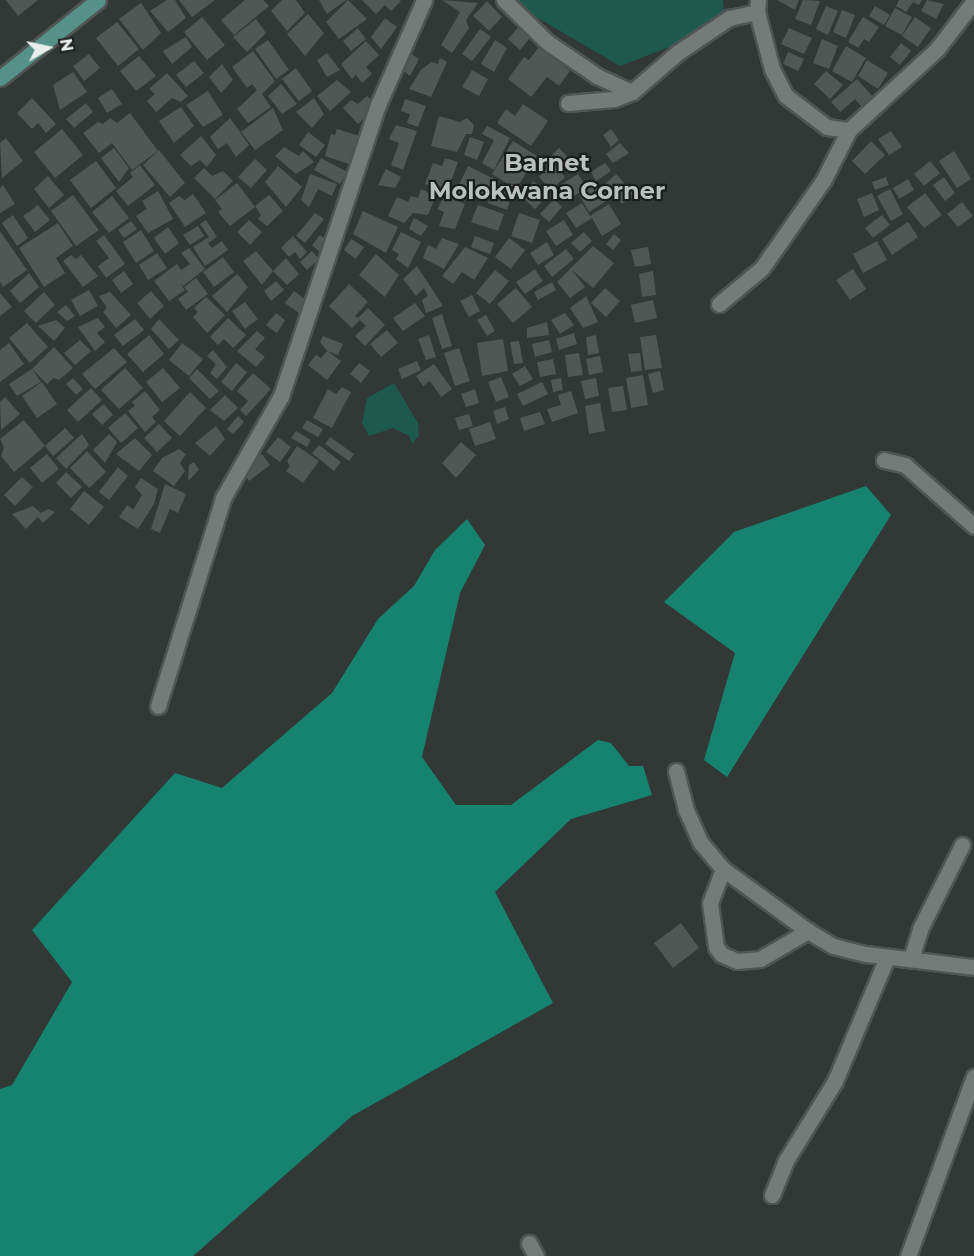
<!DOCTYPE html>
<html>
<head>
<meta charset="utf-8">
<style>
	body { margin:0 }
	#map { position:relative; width:974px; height:1256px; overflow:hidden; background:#313836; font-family:Montserrat,sans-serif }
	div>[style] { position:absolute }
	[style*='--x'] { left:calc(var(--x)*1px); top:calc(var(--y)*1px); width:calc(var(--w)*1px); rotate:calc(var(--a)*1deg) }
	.green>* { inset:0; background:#1d594d }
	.forest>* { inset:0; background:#168370 }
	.building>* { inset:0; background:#515755 }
	.roads { filter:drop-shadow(2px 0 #4f5553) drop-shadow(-2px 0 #4f5553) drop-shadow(0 2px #4f5553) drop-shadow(0 -2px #4f5553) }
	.street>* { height:15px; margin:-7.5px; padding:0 7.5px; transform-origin:7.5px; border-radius:7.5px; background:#747b79 }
	.secondary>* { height:15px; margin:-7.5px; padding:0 7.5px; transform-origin:7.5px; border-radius:7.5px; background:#569289 }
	span { translate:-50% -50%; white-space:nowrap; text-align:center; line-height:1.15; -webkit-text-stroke:4.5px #1b1e1d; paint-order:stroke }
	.district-label { font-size:24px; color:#b9c1be; font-weight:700 }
	.north { position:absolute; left:18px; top:18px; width:60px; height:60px; -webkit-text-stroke:4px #1b1e1d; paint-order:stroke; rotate:81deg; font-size:16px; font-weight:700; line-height:24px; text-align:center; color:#e9edec }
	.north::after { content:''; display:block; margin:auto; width:21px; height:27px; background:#e9edec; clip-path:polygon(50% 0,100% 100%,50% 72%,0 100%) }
</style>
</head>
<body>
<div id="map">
	<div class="green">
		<i style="clip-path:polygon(507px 0,723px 0,724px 10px,677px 44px,620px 66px)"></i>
		<i style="clip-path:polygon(394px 383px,418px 423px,419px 435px,412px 444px,409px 436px,393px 428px,369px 436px,362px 423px,367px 398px)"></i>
	</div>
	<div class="forest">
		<i style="clip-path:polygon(866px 486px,891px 515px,727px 777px,704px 760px,735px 653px,664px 602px,734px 532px)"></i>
		<i style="clip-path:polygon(467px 519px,485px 545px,460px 593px,422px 757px,456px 805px,511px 805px,598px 740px,611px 743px,629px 766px,643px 766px,652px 795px,571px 819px,495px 892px,553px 1003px,352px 1116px,193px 1256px,0 1256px,0 1089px,12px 1085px,72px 982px,32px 930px,175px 773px,222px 788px,332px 693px,378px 619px,414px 586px,435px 550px)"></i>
	</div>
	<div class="building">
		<i style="clip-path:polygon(6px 0,38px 0,18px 16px)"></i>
		<i style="clip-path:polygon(167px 0,175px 0,186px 18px,168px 32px,150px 11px)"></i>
		<i style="clip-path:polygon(179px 0,215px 0,192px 17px)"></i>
		<i style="clip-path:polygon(245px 0,263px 0,269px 6px,234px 35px,221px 20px)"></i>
		<i style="clip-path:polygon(282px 0,296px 0,305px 13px,287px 31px,271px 11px)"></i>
		<i style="clip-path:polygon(319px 0,346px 0,327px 14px)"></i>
		<i style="clip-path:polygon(348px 0,367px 19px,339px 39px,326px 22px)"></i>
		<i style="clip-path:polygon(362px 0,399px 0,401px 1px,391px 11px,385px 5px,376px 14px)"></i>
		<i style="clip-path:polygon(442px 0,478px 3px,466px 20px,469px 28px,452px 53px,441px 45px,460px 12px)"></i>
		<i style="clip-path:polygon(777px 0,799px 0,795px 10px)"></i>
		<i style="clip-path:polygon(803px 0,820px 1px,811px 25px,795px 19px)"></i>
		<i style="clip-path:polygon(899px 0,922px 0,919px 5px,913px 2px,906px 12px,896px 6px)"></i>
		<i style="clip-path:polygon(927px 0,944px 4px,936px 19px,921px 11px)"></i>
		<i style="clip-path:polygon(487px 1px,502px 17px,489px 31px,473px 16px)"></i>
		<i style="clip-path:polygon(141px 3px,161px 33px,143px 50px,119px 19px)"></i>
		<i style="clip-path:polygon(826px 6px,838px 11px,828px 35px,816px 29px)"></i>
		<i style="clip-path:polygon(875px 6px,890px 15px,884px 25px,869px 16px)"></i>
		<i style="clip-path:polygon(895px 8px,912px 17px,902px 35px,885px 26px)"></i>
		<i style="clip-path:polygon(842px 10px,855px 15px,846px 38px,833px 32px)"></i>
		<i style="clip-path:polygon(308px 14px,324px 33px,305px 56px,287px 34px)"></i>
		<i style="clip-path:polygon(202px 17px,225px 45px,207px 60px,184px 32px)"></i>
		<i style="clip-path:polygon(863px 17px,879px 27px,869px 42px,864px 39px,858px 48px,848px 42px)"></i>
		<i style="clip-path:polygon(915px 17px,931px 28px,918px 47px,902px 36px)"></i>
		<i style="clip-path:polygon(385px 18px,397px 27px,381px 49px,371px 37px)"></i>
		<i style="clip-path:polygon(256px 19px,266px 33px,247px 52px,233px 37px)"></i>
		<i style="clip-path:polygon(117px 22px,139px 49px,118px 66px,96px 38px)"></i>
		<i style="clip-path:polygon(521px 24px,533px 34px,520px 50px,508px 39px)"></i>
		<i style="clip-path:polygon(358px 28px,366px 39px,351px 51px,343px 41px)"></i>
		<i style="clip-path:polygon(789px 28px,812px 38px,804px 54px,781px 44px)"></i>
		<i style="clip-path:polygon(480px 29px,491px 37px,472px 61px,462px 54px)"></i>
		<i style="clip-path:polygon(186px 37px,192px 47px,172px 64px,163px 51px)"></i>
		<i style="clip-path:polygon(822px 39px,838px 46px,829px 69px,813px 63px)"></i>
		<i style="clip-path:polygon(268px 40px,289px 70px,276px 79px,255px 49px)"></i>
		<i style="clip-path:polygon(495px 40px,507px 48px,494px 72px,481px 64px)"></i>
		<i style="clip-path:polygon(366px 41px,379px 55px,366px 67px,372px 74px,362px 83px,356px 75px,352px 79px,341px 64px)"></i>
		<i style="clip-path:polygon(901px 43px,911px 51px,900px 65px,890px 57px)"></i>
		<i style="clip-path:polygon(846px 46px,866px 58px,852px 82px,832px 71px)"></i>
		<i style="clip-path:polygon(539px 47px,570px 71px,559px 86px,547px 77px,531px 97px,508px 79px,524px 57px,529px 60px)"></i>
		<i style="clip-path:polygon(253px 51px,275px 81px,262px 94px,271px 107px,248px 123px,237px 109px,257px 90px,252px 84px,247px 88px,232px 67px)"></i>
		<i style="clip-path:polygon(788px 52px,804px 59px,798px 71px,783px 64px)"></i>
		<i style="clip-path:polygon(327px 53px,340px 70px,327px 77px,317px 60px)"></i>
		<i style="clip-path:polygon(410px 53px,419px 59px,410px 76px,398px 67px)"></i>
		<i style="clip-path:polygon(89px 54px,100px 68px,84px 81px,73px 66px)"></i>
		<i style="clip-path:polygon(139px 56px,156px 76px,136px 91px,120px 71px)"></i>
		<i style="clip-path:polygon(440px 58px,447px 62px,431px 97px,409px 89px,421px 70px,431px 62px,438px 64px)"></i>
		<i style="clip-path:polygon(867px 60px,888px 73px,878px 89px,858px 76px)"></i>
		<i style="clip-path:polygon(194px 61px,204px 73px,186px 87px,176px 75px)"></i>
		<i style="clip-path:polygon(222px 64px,233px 80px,221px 93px,209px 77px)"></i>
		<i style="clip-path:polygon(296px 68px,312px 91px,299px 101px,282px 79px)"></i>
		<i style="clip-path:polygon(472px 70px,488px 79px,479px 96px,462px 87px)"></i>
		<i style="clip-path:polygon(826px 71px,843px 85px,830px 99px,814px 84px)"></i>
		<i style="clip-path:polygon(73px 72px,87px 92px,60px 110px,53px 85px)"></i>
		<i style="clip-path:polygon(167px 73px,188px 96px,181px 102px,172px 98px,156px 112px,147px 101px,155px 94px,149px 89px)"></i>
		<i style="clip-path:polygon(857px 79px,872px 96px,861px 106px,855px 99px,840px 112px,831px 102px)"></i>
		<i style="clip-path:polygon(337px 80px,351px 92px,330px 111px,317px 96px)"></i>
		<i style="clip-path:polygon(281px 84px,297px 104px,282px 114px,268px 96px)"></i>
		<i style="clip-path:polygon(112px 89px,122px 104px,107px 113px,98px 98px)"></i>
		<i style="clip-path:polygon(208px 91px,223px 115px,203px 127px,186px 105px)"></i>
		<i style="clip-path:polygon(367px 96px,377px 106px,358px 124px,343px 108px,351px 100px,358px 104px)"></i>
		<i style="clip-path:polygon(32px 98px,56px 124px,46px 133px,38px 123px,32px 129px,17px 113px)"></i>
		<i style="clip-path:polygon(314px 98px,324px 114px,312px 128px,296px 112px)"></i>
		<i style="clip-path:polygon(405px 99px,426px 106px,418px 127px,407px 123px,410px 114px,401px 111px)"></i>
		<i style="clip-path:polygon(86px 103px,93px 112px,74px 128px,66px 119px)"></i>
		<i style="clip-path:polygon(523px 104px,548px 121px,531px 146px,497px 123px,506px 109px,515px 116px)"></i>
		<i style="clip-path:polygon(181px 107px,194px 126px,174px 143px,159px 121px)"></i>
		<i style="clip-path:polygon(273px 108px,283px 130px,255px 150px,241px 132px)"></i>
		<i style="clip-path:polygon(130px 113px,158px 151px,132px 170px,112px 143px,99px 153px,83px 133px,98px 122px,103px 124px,110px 118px,117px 123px)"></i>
		<i style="clip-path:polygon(439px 116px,460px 122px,467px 118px,474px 125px,472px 134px,466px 134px,457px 152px,431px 146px)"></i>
		<i style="clip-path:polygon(230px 118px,249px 145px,236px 157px,227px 143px,218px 149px,210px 137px)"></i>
		<i style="clip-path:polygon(396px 125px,417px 131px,403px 170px,391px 165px,399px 143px,389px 139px)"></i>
		<i style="clip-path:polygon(487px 126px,510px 138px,494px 170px,482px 163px,494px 140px,482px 134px)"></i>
		<i style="clip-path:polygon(62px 129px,83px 155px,55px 178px,34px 152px)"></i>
		<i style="clip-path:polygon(337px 129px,366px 138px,352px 165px,325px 156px,331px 134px,335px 135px)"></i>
		<i style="clip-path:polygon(611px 129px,619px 140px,611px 147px,603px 135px)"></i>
		<i style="clip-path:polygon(891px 131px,902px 147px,889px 155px,878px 139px)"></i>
		<i style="clip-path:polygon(308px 132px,325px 145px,316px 157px,299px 145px)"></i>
		<i style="clip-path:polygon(201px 136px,216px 155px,207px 167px,200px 160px,191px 166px,180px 155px)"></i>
		<i style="clip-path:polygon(470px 137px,484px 142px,477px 160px,464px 155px)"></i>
		<i style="clip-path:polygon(6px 138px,23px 161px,2px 178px,0 143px)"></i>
		<i style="clip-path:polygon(513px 141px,537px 156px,516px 189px,492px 174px)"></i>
		<i style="clip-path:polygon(871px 141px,885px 155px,865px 174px,852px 161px)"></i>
		<i style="clip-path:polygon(620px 143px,629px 153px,613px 163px,606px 154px)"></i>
		<i style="clip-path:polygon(284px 147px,299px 156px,303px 151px,314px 162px,296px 174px,275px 156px)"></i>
		<i style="clip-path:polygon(114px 148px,129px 168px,119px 182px,101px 158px)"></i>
		<i style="clip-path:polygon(559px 148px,576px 166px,566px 171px,551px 156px)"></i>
		<i style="clip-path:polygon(159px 150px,185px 183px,170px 197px,143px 165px)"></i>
		<i style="clip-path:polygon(954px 151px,971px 179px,957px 188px,939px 161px)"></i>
		<i style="clip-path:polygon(321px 158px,347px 172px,340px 184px,314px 170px)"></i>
		<i style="clip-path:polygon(445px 158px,458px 162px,447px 192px,425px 184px,433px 163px,442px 166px)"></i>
		<i style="clip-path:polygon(255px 159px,267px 170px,251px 188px,238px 177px)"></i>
		<i style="clip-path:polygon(96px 161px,116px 188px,91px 208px,70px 180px)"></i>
		<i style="clip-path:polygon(930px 161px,940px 173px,924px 186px,914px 174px)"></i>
		<i style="clip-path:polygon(553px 163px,565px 177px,551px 190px,539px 177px)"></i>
		<i style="clip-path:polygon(605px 163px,611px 171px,596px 181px,591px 172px)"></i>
		<i style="clip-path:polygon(140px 165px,155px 185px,128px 206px,116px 191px,133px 177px,130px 173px)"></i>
		<i style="clip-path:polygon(278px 166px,302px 187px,286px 207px,265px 182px)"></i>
		<i style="clip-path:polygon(468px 166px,494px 179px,485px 199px,470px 192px,467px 199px,455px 193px)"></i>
		<i style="clip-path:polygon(204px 168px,212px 176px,223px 171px,233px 181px,215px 199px,194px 178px)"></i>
		<i style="clip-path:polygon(386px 169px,401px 177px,395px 188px,378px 185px)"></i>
		<i style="clip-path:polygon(310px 174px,337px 184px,332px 196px,318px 189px,309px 207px,301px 200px)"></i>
		<i style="clip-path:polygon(578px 174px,587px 188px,566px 201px,557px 187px)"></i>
		<i style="clip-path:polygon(616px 174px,634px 194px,622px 204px,604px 185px)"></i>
		<i style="clip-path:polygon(48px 176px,64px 195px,49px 208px,34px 189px)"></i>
		<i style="clip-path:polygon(886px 177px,889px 185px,875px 190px,872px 182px)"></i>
		<i style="clip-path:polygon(944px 177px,955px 193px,945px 201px,933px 185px)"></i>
		<i style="clip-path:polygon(908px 179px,914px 190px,899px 199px,893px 188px)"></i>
		<i style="clip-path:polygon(534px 181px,548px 195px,535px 209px,520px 195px)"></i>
		<i style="clip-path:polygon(237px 183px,255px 207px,230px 226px,218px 212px,222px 209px,215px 200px)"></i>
		<i style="clip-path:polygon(598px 183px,608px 200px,589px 212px,579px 195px)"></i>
		<i style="clip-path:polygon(3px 185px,15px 204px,0 213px,0 188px)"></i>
		<i style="clip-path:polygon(494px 188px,512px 195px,507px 210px,488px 203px)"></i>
		<i style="clip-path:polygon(421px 189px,436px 196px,428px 215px,413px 213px,404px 223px,388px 216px,397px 197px,408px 202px,411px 196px,418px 198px)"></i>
		<i style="clip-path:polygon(890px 189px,903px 214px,891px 221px,877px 196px)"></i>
		<i style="clip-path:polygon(158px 191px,173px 219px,148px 233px,136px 216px,147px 209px,142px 201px)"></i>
		<i style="clip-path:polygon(872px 193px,879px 210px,864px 217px,857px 199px)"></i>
		<i style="clip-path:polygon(925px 193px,942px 215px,924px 228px,907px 207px)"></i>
		<i style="clip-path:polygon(193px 194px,206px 213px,185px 227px,169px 203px,179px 196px,185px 200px)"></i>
		<i style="clip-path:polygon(73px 195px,99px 230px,76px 246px,51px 211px)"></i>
		<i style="clip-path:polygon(269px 195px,283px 211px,267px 226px,258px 219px,261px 215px,255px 206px)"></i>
		<i style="clip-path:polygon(112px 196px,129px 218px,109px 233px,92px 212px)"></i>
		<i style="clip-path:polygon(445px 196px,465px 204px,455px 229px,439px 226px,444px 212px,437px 209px)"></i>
		<i style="clip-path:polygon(554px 199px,562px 207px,549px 222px,540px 214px)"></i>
		<i style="clip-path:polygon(962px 202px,973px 216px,958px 227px,947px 214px)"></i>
		<i style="clip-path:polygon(582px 203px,590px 216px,609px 204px,621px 224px,602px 236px,592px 218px,576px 228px,566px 213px)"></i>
		<i style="clip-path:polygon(38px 205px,50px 220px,35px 232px,23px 216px)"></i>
		<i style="clip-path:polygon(478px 205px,504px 214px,498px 231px,471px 222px)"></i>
		<i style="clip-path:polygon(363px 211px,398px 227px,386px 253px,353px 234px)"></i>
		<i style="clip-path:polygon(315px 213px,324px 219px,305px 243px,296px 236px)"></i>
		<i style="clip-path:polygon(519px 213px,540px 220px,532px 243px,511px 236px)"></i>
		<i style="clip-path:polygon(13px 215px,28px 238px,17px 246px,2px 223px)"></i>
		<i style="clip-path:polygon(882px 215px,890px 225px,873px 238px,865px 228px)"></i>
		<i style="clip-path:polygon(414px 218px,428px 226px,421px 236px,409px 229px)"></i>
		<i style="clip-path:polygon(206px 220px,217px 237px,208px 243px,212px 248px,222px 241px,228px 250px,205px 266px,193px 247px,209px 237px,200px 224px)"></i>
		<i style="clip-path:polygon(249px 220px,262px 232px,250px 245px,237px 232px)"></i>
		<i style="clip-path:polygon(564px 220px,573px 235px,556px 246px,546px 231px)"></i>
		<i style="clip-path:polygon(131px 221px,137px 229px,124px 238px,118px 230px)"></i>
		<i style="clip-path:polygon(908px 222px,918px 237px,892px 255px,882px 239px)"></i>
		<i style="clip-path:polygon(58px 223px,73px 246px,56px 258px,65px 273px,44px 287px,19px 248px)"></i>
		<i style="clip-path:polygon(198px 226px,204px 236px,190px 245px,183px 235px)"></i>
		<i style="clip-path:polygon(168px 227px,179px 243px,165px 254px,154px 238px)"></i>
		<i style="clip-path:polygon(141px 230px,154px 251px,136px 263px,123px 242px)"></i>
		<i style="clip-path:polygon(0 231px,27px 270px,3px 287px,0 282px)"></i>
		<i style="clip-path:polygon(401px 232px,421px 242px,408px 268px,396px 259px,399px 254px,392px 250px)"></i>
		<i style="clip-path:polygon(584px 232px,592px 241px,580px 252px,571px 243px)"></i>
		<i style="clip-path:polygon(614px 234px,621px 240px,613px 250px,606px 244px)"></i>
		<i style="clip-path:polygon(104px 235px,125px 264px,106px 278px,98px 266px,109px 258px,96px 241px)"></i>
		<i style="clip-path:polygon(320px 235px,330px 243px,321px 253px,312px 245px)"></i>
		<i style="clip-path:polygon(293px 236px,307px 252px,300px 259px,295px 252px,289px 257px,281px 248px)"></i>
		<i style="clip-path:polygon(475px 236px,494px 243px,490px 254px,471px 247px)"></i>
		<i style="clip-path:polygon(442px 238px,459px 244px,444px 269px,423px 258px,428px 245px,436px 249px)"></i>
		<i style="clip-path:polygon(509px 238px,525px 250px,511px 269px,495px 257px)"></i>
		<i style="clip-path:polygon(351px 239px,364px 247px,356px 259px,344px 250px)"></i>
		<i style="clip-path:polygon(877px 241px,887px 260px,863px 273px,853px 254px)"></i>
		<i style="clip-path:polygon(547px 242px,554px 255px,538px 265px,530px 253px)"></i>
		<i style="clip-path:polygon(593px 246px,614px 263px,593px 288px,572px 270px,585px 287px,570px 298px,557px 282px)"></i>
		<i style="clip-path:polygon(465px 247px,488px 258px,474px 280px,462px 272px,453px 284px,442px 276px)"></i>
		<i style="clip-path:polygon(648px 247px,651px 264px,635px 267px,631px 250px)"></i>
		<i style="clip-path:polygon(189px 248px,205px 269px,183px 286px,180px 283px,185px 290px,169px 301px,154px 281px,177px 264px,181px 270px,190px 264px,181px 253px)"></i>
		<i style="clip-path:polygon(566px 249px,574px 259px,552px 277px,544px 266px)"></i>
		<i style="clip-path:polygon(256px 251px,273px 271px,262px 285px,243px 261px)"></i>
		<i style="clip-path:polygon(312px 251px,319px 259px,307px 270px,300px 262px)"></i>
		<i style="clip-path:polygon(157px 253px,167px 268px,148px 280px,139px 265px)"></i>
		<i style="clip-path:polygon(376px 254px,399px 275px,385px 297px,359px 275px)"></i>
		<i style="clip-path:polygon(71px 255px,76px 259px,81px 255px,98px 276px,83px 287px,63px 261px)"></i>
		<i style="clip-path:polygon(223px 257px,234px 272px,214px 287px,203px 272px)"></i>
		<i style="clip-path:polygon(286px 258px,299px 274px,287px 285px,273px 271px)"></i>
		<i style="clip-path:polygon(417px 266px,443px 306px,426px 313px,422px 300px,428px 296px,424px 288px,416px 296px,403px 279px)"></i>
		<i style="clip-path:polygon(535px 269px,543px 281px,525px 294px,516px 282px)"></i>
		<i style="clip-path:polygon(853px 269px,866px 289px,850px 300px,836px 280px)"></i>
		<i style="clip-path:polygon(495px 270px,509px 281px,490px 304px,476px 293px)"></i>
		<i style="clip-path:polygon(124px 271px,133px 284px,121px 293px,112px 280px)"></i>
		<i style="clip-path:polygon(653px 271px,656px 295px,642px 297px,639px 274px)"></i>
		<i style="clip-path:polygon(29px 273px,39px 287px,20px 303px,10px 291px)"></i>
		<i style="clip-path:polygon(237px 274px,248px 287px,227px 312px,212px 296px)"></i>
		<i style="clip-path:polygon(196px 278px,208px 294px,186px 310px,178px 299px,188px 292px,184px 287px)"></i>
		<i style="clip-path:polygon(276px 281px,284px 290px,271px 301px,264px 291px)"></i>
		<i style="clip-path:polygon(552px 282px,556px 290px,538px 300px,534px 292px)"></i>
		<i style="clip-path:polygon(349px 284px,368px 302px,355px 316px,358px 318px,368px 308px,385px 325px,365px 346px,355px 336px,366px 326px,360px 320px,352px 328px,329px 306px)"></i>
		<i style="clip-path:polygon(516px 288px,532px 307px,513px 323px,497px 304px)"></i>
		<i style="clip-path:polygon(605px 288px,620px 301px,606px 317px,591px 303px)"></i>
		<i style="clip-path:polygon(89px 290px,98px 306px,80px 316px,71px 300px)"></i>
		<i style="clip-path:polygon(151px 291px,164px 306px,150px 319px,137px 303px)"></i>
		<i style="clip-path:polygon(294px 291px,311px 304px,300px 314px,285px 303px)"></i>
		<i style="clip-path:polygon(44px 292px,55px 305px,36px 323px,24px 311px)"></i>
		<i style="clip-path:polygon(110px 292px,131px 315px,116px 328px,103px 312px,107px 308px,99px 296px)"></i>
		<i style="clip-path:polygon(0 293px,12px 307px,0 316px)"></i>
		<i style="clip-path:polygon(472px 295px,480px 311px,469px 317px,460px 301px)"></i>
		<i style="clip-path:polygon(586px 296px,598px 322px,583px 328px,570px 308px)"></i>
		<i style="clip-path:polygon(206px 297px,225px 315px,207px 333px,193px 317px,198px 312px,194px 308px)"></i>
		<i style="clip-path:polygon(653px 300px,657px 318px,635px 323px,631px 305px)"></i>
		<i style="clip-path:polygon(245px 302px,258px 319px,245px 329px,232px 311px)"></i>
		<i style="clip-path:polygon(415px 303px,425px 316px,403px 331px,393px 318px)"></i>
		<i style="clip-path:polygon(66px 305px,75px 316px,67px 321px,57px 312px)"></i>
		<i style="clip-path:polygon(276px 313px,285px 320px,277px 333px,266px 325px)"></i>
		<i style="clip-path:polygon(565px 313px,574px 325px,560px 334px,551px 320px)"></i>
		<i style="clip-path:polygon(442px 314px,452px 346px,442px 349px,432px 318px)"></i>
		<i style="clip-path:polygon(486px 315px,495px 331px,487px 336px,477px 320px)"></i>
		<i style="clip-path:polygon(98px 318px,105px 327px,97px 333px,105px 342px,95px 351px,78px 327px)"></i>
		<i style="clip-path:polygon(228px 318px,246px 335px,233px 348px,224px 339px,218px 345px,210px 337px)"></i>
		<i style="clip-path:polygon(135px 319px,144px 330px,123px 346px,114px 335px)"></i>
		<i style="clip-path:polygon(159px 319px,179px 340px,169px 349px,151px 329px)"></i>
		<i style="clip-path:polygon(56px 320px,65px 328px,54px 341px,38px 326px)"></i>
		<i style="clip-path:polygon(547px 322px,549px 335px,527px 338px,527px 328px)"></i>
		<i style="clip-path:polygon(27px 323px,48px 347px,30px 363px,9px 338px)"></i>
		<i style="clip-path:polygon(387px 330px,398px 343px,381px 357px,370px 344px)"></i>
		<i style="clip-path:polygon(257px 331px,265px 338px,255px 349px,265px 357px,256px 367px,237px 351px)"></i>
		<i style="clip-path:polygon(574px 333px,577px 344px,559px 350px,556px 339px)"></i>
		<i style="clip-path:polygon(149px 335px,164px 354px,143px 372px,127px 354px)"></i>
		<i style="clip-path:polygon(429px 335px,436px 357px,426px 360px,418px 339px)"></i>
		<i style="clip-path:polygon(596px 335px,599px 353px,588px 355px,586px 337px)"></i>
		<i style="clip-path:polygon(656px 335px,662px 368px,645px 370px,640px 337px)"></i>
		<i style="clip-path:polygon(323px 336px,343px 344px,338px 355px,327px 351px,320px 342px)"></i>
		<i style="clip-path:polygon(503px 339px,508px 371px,482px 376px,477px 343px)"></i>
		<i style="clip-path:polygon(80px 340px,91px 351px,75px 365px,64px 353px)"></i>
		<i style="clip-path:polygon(549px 340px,552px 352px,535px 357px,532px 344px)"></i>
		<i style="clip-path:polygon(519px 341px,523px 363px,514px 364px,510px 342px)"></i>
		<i style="clip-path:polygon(9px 343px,24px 364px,0 382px,0 350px)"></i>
		<i style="clip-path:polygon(182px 343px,203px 359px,189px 376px,169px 360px)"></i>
		<i style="clip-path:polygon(54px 347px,73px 368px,59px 380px,54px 378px,47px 384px,32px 369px)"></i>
		<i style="clip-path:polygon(114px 348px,127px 362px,95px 389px,82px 374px)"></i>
		<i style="clip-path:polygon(459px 348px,470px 381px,455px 386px,444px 353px)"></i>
		<i style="clip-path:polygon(213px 350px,227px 367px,217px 379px,210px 373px,216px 364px,207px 356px)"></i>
		<i style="clip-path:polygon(327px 351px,341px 361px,327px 380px,308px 365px,316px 355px,321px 358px)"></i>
		<i style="clip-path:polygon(579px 353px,583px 375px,568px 377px,565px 355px)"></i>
		<i style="clip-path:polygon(640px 353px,642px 371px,631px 372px,628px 354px)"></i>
		<i style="clip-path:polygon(600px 356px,603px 372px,589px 375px,586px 359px)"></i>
		<i style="clip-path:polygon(553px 359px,556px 374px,540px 377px,537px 362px)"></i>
		<i style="clip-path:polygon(417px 361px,421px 370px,402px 379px,398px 369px)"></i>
		<i style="clip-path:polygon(236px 363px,247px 372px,232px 391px,221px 382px)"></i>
		<i style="clip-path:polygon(359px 363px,370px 371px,361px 383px,350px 374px)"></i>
		<i style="clip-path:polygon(434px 364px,452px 389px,441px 397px,430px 381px,423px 386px,416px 376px)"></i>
		<i style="clip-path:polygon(525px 366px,533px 379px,520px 386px,512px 374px)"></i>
		<i style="clip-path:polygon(125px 368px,143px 388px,119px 409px,101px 390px)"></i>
		<i style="clip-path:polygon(163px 368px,180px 388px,162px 402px,146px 382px)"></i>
		<i style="clip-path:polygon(32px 369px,41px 382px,17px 396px,9px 384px)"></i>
		<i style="clip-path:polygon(197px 369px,219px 391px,210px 399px,189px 378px)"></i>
		<i style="clip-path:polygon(660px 371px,664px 390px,653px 393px,648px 374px)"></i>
		<i style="clip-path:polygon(253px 373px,271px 389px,246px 416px,240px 410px,248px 401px,237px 391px)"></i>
		<i style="clip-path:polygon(643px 375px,648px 405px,631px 408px,626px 378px)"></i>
		<i style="clip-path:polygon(501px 377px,509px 397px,496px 402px,488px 382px)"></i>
		<i style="clip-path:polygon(73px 378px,83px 389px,76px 395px,66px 384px)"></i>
		<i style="clip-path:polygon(561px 378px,563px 390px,553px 392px,551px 380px)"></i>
		<i style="clip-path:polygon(596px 378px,599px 396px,585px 399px,581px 381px)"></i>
		<i style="clip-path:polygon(42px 382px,57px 404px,37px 418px,22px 396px)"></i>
		<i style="clip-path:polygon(542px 382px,548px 394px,523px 406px,517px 394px)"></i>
		<i style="clip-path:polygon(623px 386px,627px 410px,612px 412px,608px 388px)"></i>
		<i style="clip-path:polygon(342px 387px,351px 392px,332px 428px,313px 418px,328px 389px,336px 394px)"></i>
		<i style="clip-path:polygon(91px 388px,102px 400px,78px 422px,67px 410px)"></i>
		<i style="clip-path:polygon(475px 389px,479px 403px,466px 407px,461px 394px)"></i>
		<i style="clip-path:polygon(145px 391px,160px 410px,152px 417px,156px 422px,145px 432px,128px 411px,135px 406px,132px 402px)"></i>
		<i style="clip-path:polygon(571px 391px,578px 413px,552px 422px,547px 409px,561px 405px,558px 395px)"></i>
		<i style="clip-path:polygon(190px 392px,206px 408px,180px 436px,164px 421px)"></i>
		<i style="clip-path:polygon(225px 395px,238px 408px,224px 421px,210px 410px)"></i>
		<i style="clip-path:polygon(5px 397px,20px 414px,1px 430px,0 402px)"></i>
		<i style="clip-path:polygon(600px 403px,605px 431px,589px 434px,585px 406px)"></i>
		<i style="clip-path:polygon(104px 404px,113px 415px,102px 425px,92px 414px)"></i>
		<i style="clip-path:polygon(505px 407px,509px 419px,497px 424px,493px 411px)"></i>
		<i style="clip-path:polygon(540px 412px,545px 424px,524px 431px,520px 418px)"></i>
		<i style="clip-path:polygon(125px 413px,138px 428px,121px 443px,108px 428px)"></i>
		<i style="clip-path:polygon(469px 414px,473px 426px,459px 430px,455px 418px)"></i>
		<i style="clip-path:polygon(238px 416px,244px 422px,233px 434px,227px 429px)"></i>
		<i style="clip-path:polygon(24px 420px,45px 446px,14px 472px,1px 456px,4px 448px,0 439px)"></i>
		<i style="clip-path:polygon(307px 420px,323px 429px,318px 437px,302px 428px)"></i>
		<i style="clip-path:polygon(490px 422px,496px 439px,475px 446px,469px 429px)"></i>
		<i style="clip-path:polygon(159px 424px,172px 438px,157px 452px,144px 438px)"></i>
		<i style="clip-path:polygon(216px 426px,225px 439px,210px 456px,195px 443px)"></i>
		<i style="clip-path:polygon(65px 428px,74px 438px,53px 456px,45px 446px)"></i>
		<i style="clip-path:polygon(296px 431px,311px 440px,307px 447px,291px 438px)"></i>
		<i style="clip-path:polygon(82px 434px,89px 445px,66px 469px,56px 458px)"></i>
		<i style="clip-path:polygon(109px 434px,117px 442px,105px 463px,93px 450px)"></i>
		<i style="clip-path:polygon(278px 437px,291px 447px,280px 462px,266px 452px)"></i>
		<i style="clip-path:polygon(330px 437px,354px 454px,349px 461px,325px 444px)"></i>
		<i style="clip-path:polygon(135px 438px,152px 455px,139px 471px,116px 454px)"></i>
		<i style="clip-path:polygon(461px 442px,476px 455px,456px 478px,442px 463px)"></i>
		<i style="clip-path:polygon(319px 445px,341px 462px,334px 471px,312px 453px)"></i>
		<i style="clip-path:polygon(297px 446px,319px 461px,303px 483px,286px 471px,290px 466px,287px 461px)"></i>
		<i style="clip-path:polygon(179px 449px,186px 454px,180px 463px,185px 471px,174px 486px,153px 471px,162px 458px)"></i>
		<i style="clip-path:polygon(87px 451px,106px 472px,89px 488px,70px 468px)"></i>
		<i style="clip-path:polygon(47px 454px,59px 469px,42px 483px,30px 468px)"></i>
		<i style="clip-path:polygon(262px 454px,270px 465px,249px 481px,241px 469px)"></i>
		<i style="clip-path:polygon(194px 462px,199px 470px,188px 481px,189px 465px)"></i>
		<i style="clip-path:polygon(118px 467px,128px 476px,109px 500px,99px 492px)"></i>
		<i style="clip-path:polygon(66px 472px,82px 487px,71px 498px,56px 483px)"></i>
		<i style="clip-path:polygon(22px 477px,33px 487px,15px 506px,4px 495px)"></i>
		<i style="clip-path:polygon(141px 478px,158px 489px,154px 504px,138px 529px,119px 517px,127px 505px,133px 510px,142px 495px,135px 487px)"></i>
		<i style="clip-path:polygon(165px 484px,186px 494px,178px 513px,170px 509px,160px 533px,151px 529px)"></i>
		<i style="clip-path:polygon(84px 491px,104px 507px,89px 525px,70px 509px)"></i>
		<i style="clip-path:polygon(33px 506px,41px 513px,48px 509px,55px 512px,43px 523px,38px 517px,26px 529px,12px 514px)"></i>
		<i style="clip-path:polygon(681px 923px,699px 948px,673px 968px,654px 943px)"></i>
	</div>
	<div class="roads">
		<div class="street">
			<i style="--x:504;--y:0;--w:60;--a:44.3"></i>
			<i style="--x:547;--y:42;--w:60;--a:34.2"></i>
			<i style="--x:597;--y:76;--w:38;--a:25"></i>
			<i style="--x:758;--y:0;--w:12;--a:95"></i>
			<i style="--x:757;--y:12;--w:59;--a:75.3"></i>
			<i style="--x:772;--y:69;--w:30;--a:63"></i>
			<i style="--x:786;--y:96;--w:51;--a:37.1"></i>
			<i style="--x:827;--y:127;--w:22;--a:8"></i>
			<i style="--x:849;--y:130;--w:120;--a:-42.6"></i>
			<i style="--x:937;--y:49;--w:61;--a:-52.4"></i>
			<i style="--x:568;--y:103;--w:46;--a:-5"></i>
			<i style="--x:614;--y:99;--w:19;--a:-21"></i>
			<i style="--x:632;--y:92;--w:60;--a:-40.9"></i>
			<i style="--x:677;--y:53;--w:63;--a:-33.9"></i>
			<i style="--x:729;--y:18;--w:29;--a:-12"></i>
			<i style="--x:719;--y:304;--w:56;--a:-39.9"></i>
			<i style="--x:762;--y:268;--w:108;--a:-55.1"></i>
			<i style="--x:824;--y:179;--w:55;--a:-63"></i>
			<i style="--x:884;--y:460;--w:22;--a:13"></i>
			<i style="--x:905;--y:465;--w:92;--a:41.5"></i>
			<i style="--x:158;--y:706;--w:218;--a:-72.6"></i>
			<i style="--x:223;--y:498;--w:117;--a:-60.4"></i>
			<i style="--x:281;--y:396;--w:307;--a:-71.6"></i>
			<i style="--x:378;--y:105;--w:115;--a:-66.3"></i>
			<i style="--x:676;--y:771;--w:40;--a:75.6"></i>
			<i style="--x:686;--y:810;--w:36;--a:66"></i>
			<i style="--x:701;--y:843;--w:34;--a:50"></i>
			<i style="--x:723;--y:869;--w:105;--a:36.1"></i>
			<i style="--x:808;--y:931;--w:29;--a:31"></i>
			<i style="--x:833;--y:946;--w:34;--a:14"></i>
			<i style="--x:866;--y:954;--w:109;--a:6.9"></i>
			<i style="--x:723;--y:869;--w:36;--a:111"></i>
			<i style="--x:710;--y:903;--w:44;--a:82.2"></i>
			<i style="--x:716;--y:947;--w:9;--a:54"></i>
			<i style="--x:721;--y:954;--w:17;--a:24"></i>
			<i style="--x:737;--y:961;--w:23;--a:-5"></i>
			<i style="--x:760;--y:959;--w:56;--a:-30.3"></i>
			<i style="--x:911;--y:959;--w:31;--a:-73"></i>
			<i style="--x:920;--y:929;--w:94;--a:-63.4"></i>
			<i style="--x:772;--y:1195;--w:35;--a:-68"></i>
			<i style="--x:785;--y:1162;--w:95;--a:-58.3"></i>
			<i style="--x:835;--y:1081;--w:134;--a:-67.2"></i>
			<i style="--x:529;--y:1243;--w:15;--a:62"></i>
			<i style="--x:908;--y:1256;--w:191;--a:-69.8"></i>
		</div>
		<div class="secondary">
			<i style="--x:0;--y:78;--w:125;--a:-38.5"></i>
		</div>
	</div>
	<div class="district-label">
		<span style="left:547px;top:177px">Barnet<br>Molokwana Corner</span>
	</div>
	<div class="north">N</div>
</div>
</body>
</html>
